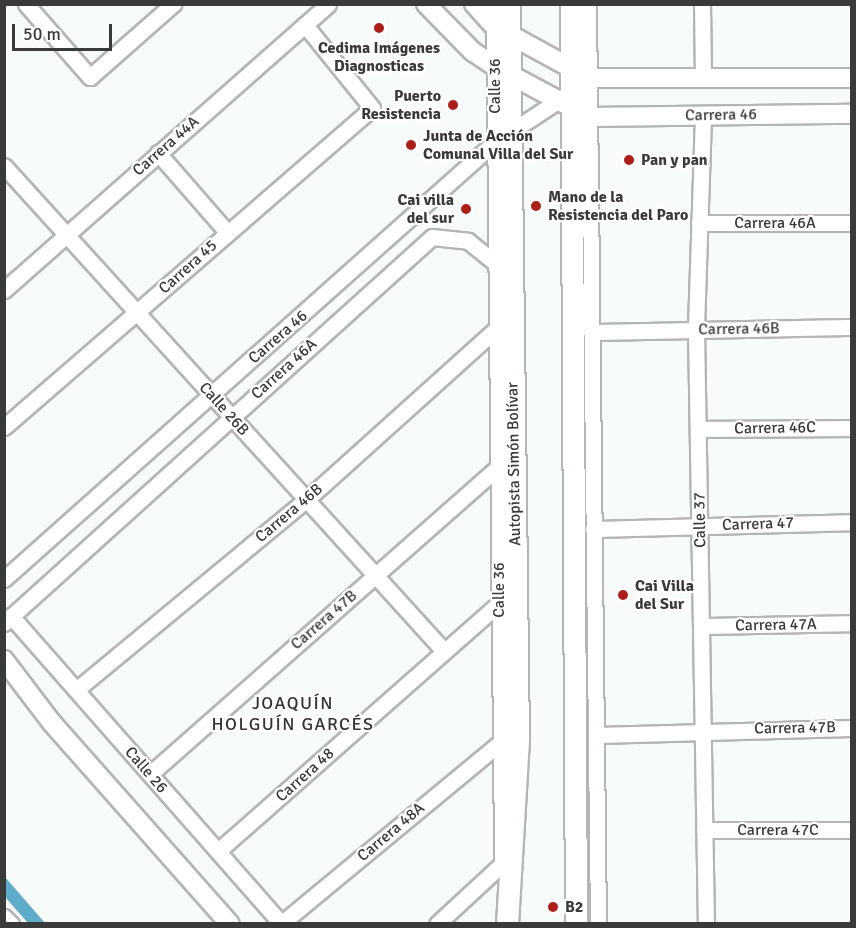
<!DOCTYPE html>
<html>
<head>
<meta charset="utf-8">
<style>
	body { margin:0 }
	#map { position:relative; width:856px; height:928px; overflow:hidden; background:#f7fbf9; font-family:Signika,sans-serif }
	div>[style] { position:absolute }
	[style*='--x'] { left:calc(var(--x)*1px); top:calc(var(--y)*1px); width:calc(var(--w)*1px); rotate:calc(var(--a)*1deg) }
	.water>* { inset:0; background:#5eabca }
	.roads { filter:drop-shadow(2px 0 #b3b6b4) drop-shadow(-2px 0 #b3b6b4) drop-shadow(0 2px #b3b6b4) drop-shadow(0 -2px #b3b6b4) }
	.minor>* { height:15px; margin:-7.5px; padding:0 7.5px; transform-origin:7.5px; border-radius:7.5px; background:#fff }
	.major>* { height:18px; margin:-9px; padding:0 9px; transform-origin:9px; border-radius:9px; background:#fff }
	.highway>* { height:21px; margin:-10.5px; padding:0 10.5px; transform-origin:10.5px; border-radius:10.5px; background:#fff }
	.dots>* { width:16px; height:16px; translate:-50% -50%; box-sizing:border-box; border:3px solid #fff; border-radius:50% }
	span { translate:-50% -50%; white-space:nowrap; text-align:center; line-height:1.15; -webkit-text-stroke:4.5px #fff; paint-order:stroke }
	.poi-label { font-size:16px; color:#393b3a; font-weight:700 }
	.right { translate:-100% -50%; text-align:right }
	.left { translate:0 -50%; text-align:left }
	.street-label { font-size:16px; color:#393b3a }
	.neighbourhood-label { font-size:18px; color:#333534; letter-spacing:1.5px }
	.frame { position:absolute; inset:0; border:6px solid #393b3a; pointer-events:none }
	.scale { position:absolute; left:12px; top:24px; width:100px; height:27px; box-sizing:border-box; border:3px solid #393b3a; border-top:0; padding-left:8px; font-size:18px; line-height:21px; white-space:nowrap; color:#393b3a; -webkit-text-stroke:4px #fff; paint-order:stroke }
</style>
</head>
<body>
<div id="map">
	<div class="water">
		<i style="clip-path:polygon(4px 877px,5px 877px,45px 923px,28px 923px,5px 897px)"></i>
	</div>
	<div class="roads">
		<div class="minor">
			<i style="--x:26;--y:4;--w:97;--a:48.8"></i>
			<i style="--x:90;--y:77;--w:111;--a:-41.3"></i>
			<i style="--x:494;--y:4;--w:855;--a:89.46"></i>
			<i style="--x:588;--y:4;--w:920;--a:89.38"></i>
			<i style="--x:702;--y:4;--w:75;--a:89.2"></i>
			<i style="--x:703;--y:116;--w:214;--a:91.9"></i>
			<i style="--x:696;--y:330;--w:594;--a:89.04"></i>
			<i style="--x:158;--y:153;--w:105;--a:48.9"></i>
			<i style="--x:4;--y:166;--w:655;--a:47.79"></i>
			<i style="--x:699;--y:223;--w:153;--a:0"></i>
			<i style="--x:4;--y:290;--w:432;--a:-41.4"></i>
			<i style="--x:591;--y:332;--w:261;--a:-1.1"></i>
			<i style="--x:4;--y:427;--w:487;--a:-40.9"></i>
			<i style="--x:372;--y:108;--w:107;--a:-128.9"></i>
			<i style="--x:699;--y:429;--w:153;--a:-0.4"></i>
			<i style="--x:593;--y:529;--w:259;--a:-1.5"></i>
			<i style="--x:4;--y:579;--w:657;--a:-41.67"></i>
			<i style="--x:495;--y:142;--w:84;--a:-33.3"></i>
			<i style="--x:11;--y:616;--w:410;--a:48.7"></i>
			<i style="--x:4;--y:623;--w:576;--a:-42.05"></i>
			<i style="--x:432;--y:237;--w:36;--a:6"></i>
			<i style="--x:468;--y:241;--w:35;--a:39"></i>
			<i style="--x:701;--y:626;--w:151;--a:-1.1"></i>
			<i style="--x:76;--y:690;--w:298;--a:-39.6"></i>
			<i style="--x:306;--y:500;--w:256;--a:-42"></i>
			<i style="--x:596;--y:735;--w:256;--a:-1.6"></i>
			<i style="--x:150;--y:774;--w:464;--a:-41.4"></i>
			<i style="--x:704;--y:830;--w:148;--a:0"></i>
			<i style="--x:218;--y:851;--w:375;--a:-41.4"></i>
			<i style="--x:4;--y:917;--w:10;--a:45"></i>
			<i style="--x:282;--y:923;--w:284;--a:-39.6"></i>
			<i style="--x:437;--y:924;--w:88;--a:-42.7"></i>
		</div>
		<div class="major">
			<i style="--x:426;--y:4;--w:66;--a:45.6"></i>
			<i style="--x:472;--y:51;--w:27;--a:34"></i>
			<i style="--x:494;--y:66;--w:108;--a:28.2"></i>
			<i style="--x:589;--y:117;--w:263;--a:-0.7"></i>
			<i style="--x:474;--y:4;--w:30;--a:48"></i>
			<i style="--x:494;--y:26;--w:108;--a:28.7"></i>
			<i style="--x:589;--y:78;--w:263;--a:0"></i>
			<i style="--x:4;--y:660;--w:79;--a:52.7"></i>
			<i style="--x:52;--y:723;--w:268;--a:48.5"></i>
		</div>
		<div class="highway">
			<i style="--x:571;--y:4;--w:920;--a:89.69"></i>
			<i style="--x:507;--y:924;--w:183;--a:-86.6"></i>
			<i style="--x:518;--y:741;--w:737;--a:-90.7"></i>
		</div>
	</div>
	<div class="dots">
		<i style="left:379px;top:28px;background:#ae1e18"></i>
		<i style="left:453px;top:105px;background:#ae1e18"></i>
		<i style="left:411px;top:145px;background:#ae1e18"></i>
		<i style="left:629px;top:160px;background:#ae1e18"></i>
		<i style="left:536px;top:206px;background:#ae1e18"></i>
		<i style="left:466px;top:209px;background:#ae1e18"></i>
		<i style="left:623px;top:595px;background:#ae1e18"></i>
		<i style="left:553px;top:907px;background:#ae1e18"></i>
	</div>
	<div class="poi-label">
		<span style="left:379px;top:57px">Cedima Imágenes<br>Diagnosticas</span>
		<span class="right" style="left:441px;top:105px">Puerto<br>Resistencia</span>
		<span class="left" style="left:423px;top:145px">Junta de Acción<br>Comunal Villa del Sur</span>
		<span class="left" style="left:641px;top:160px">Pan y pan</span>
		<span class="left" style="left:548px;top:206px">Mano de la<br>Resistencia del Paro</span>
		<span class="right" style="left:454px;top:209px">Cai villa<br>del sur</span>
		<span class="left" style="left:635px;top:595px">Cai Villa<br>del Sur</span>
		<span class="left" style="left:565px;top:907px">B2</span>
	</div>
	<div class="street-label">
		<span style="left:495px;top:86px;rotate:-90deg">Calle 36</span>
		<span style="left:721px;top:115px;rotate:-1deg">Carrera 46</span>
		<span style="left:166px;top:146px;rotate:-41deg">Carrera 44A</span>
		<span style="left:775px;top:223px">Carrera 46A</span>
		<span style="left:188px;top:267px;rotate:-42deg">Carrera 45</span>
		<span style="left:739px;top:329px;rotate:-1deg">Carrera 46B</span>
		<span style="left:278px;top:337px;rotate:-41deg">Carrera 46</span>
		<span style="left:284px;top:369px;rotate:-42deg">Carrera 46A</span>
		<span style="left:224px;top:409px;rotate:48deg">Calle 26B</span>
		<span style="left:775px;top:428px;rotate:-1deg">Carrera 46C</span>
		<span style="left:514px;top:464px;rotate:-91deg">Autopista Simón Bolívar</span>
		<span style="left:289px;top:513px;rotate:-40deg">Carrera 46B</span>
		<span style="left:700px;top:520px;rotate:-91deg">Calle 37</span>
		<span style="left:758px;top:524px;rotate:-2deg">Carrera 47</span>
		<span style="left:499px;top:590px;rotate:-90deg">Calle 36</span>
		<span style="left:324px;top:620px;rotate:-41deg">Carrera 47B</span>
		<span style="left:776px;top:625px;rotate:-1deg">Carrera 47A</span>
		<span style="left:795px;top:728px;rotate:-1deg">Carrera 47B</span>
		<span style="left:146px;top:770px;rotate:49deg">Calle 26</span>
		<span style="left:305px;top:775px;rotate:-42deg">Carrera 48</span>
		<span style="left:778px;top:830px">Carrera 47C</span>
		<span style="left:391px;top:832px;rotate:-40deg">Carrera 48A</span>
	</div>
	<div class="neighbourhood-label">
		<span style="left:293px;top:714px">JOAQUÍN<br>HOLGUÍN GARCÉS</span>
	</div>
	<div class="frame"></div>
	<div class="scale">50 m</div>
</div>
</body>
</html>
